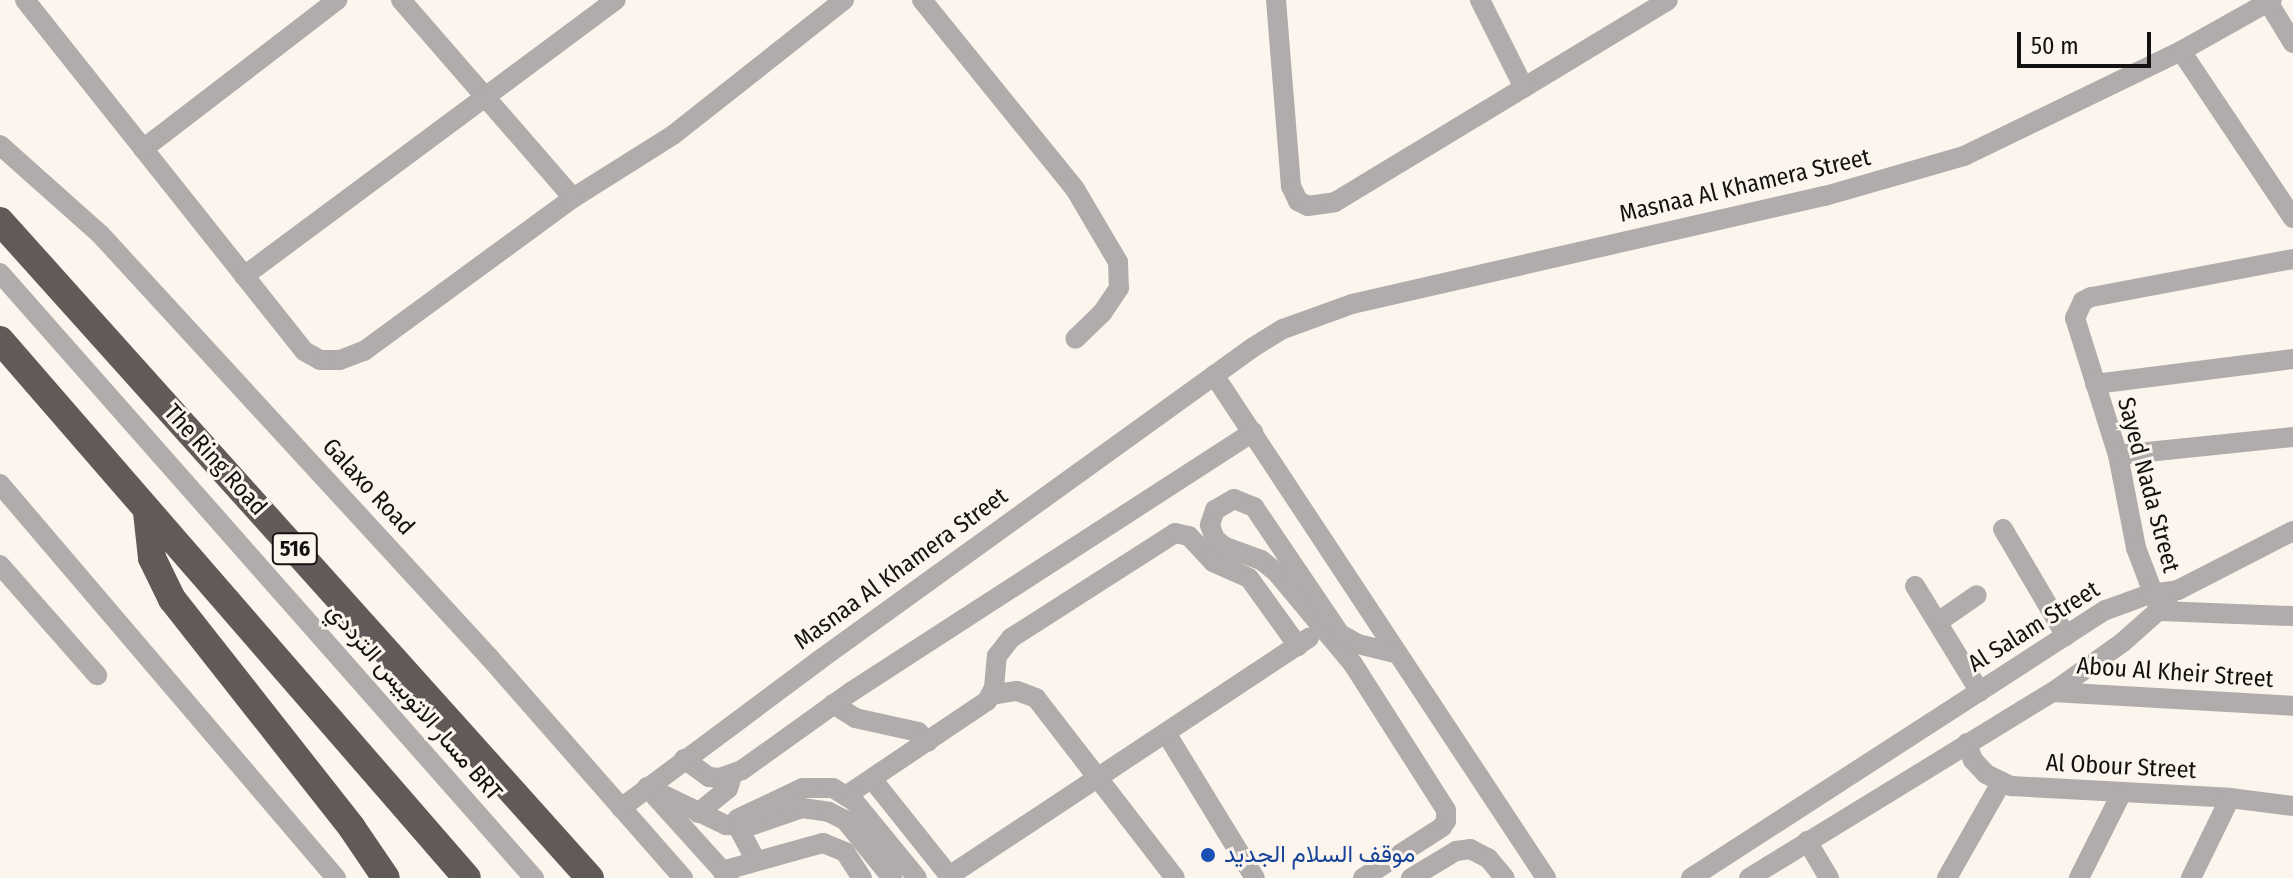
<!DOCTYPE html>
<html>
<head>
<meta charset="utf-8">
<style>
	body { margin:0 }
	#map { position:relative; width:2293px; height:878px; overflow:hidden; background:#fcf5ee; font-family:"Fira Sans Condensed",Vazirmatn,sans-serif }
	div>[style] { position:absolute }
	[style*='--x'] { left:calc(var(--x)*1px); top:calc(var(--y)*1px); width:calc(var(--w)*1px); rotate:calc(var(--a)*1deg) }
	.minor>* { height:20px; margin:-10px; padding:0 10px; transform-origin:10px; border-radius:10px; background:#b1acac }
	.highway>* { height:28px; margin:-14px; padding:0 14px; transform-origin:14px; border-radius:14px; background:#625a59 }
	.dots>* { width:22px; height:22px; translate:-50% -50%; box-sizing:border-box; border:4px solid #fcf5ee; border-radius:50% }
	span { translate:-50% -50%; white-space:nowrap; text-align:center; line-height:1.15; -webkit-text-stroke:6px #fcf5ee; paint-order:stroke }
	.shield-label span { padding:2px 6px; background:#fcf5ee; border:2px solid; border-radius:6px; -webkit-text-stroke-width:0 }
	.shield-label { font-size:22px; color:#141210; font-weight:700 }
	.street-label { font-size:24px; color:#141210 }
	.transit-label { font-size:24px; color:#164399 }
	.left { translate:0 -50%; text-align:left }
	.scale { position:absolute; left:2017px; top:32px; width:134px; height:36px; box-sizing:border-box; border:4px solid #141210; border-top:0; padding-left:10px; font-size:24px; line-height:28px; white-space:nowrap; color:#141210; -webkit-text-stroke:6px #fcf5ee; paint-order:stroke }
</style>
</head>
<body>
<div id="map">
	<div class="minor">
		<i style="--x:25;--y:0;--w:448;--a:51.5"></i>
		<i style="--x:304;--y:351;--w:18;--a:29"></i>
		<i style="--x:320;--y:360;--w:20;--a:0"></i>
		<i style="--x:340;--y:360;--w:26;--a:-21"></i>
		<i style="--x:364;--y:351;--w:259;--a:-36.2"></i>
		<i style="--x:573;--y:198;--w:118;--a:-32.2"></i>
		<i style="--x:673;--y:135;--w:218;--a:-38.3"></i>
		<i style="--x:401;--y:0;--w:262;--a:49"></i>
		<i style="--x:922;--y:0;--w:243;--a:51"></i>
		<i style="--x:1075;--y:189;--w:85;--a:59.5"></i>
		<i style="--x:1118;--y:262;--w:26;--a:88"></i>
		<i style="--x:1119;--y:288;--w:30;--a:124"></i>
		<i style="--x:1102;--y:313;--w:37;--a:136"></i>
		<i style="--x:1276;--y:0;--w:187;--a:85.4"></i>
		<i style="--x:1291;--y:186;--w:17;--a:65"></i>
		<i style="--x:1298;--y:201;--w:11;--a:27"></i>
		<i style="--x:1308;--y:206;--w:27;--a:-8"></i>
		<i style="--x:1335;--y:202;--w:389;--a:-31.2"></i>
		<i style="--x:1480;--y:0;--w:98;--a:63.4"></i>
		<i style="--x:2268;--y:2;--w:48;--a:58.6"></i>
		<i style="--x:2181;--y:51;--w:201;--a:56.2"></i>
		<i style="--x:0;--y:145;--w:134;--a:41.7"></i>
		<i style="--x:100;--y:234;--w:575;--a:47.4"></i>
		<i style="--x:489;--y:657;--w:294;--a:48.7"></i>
		<i style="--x:143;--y:149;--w:245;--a:-37.5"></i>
		<i style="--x:2293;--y:259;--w:206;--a:169.3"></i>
		<i style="--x:2091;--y:297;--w:9;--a:153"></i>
		<i style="--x:2083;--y:301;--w:19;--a:115"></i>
		<i style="--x:2075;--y:318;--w:144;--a:72.6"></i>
		<i style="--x:2118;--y:455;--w:95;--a:79"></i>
		<i style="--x:2136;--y:548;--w:67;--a:69.1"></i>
		<i style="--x:2160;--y:611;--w:133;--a:2.2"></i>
		<i style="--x:0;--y:273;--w:807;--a:48.57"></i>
		<i style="--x:244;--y:276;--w:463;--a:-36.6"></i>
		<i style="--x:1214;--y:375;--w:603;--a:56.57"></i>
		<i style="--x:2095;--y:384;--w:200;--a:-7.2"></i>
		<i style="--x:2118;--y:455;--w:176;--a:-5.9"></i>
		<i style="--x:0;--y:484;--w:518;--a:49.54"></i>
		<i style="--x:2003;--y:529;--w:124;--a:59.5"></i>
		<i style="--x:0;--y:565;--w:147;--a:48.6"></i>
		<i style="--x:1915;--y:586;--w:124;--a:58.5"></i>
		<i style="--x:1938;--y:622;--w:47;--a:-34.7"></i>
		<i style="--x:2053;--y:692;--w:240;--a:3.3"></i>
		<i style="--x:991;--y:695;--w:26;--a:-9"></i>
		<i style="--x:1017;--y:691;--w:20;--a:20"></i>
		<i style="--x:1036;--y:698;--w:227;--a:52.3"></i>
		<i style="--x:833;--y:704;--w:26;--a:32"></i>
		<i style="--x:855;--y:718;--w:65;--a:12.5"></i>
		<i style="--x:918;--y:732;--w:14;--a:45"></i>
		<i style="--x:1166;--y:733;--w:170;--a:58.5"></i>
		<i style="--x:1967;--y:743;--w:18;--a:71"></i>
		<i style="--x:1973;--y:760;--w:19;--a:47"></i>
		<i style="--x:1986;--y:774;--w:28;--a:26"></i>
		<i style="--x:2011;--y:786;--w:219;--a:3.1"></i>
		<i style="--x:2230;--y:798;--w:64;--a:7.2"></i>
		<i style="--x:684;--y:759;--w:31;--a:36"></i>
		<i style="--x:709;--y:777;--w:11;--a:5"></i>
		<i style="--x:720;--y:778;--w:23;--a:-20"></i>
		<i style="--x:742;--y:770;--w:134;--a:-35.6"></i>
		<i style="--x:851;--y:692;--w:479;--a:-32.9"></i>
		<i style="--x:872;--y:779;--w:127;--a:51.4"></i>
		<i style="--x:647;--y:787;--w:88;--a:25.7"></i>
		<i style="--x:726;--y:825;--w:24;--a:2"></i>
		<i style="--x:750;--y:826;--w:55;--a:-19.1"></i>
		<i style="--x:802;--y:808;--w:27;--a:8"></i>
		<i style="--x:829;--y:812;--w:18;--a:27"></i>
		<i style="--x:845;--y:820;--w:75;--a:51"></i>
		<i style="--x:847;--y:795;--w:169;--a:-33.9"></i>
		<i style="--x:987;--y:701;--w:15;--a:-62"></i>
		<i style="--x:994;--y:688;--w:32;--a:-85"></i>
		<i style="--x:997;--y:656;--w:23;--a:-52"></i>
		<i style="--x:1011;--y:638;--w:195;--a:-32.6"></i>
		<i style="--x:1175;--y:533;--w:14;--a:12"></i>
		<i style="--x:1189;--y:536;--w:35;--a:47"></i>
		<i style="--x:1213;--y:562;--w:39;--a:24"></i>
		<i style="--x:1249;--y:578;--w:84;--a:54.2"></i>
		<i style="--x:655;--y:796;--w:110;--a:47.9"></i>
		<i style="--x:621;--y:808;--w:246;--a:-36.7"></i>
		<i style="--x:818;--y:661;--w:535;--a:-35.8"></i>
		<i style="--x:1252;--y:348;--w:36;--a:-32"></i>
		<i style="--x:1283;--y:329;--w:73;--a:-19.9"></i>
		<i style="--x:1352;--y:304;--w:485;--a:-12.9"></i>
		<i style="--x:1825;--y:196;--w:145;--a:-16.1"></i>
		<i style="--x:1964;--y:156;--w:241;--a:-25.8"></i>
		<i style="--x:2181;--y:51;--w:104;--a:-29.3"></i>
		<i style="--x:698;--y:813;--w:38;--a:-39"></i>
		<i style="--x:728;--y:789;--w:14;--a:-73"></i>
		<i style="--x:737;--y:819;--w:73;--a:-25.2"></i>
		<i style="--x:803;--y:788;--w:30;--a:0"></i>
		<i style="--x:833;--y:788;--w:25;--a:32"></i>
		<i style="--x:854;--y:801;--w:99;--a:50.7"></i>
		<i style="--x:738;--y:827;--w:38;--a:62"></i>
		<i style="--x:1807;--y:841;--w:43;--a:59.3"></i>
		<i style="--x:722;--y:871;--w:105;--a:-15.5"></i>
		<i style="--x:823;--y:843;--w:24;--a:22"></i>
		<i style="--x:845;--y:852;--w:31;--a:57"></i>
		<i style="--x:949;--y:876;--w:432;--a:-33.5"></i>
		<i style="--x:1363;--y:878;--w:94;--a:-32.8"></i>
		<i style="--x:1442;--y:827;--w:7;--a:-56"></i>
		<i style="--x:1446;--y:821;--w:11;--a:-90"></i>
		<i style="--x:1446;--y:810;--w:173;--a:-122.5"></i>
		<i style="--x:1353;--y:664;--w:120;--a:-129.9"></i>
		<i style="--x:1276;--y:572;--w:19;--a:-141"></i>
		<i style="--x:1261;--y:560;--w:38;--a:-160"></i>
		<i style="--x:1225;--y:547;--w:13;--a:-141"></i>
		<i style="--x:1215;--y:539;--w:15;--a:-110"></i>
		<i style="--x:1210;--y:525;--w:16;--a:-72"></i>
		<i style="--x:1215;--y:510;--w:22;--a:-30"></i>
		<i style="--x:1234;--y:499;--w:22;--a:22"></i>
		<i style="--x:1254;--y:507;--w:153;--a:55.9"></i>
		<i style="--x:1340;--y:634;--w:21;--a:29"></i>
		<i style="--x:1358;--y:644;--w:41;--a:14"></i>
		<i style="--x:1411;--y:878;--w:52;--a:-31"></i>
		<i style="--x:1456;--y:851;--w:14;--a:-8"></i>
		<i style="--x:1470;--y:849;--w:20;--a:27"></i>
		<i style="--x:1488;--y:858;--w:26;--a:50"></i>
		<i style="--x:1691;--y:878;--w:494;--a:-32.9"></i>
		<i style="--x:2106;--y:610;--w:47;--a:-20"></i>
		<i style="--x:2150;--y:594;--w:28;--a:-8"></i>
		<i style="--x:2178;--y:590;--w:129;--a:-27.2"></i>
		<i style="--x:1749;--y:878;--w:356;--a:-31.5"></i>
		<i style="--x:2053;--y:692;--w:86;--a:-35.5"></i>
		<i style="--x:2123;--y:642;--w:60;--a:-41.6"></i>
		<i style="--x:1947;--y:878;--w:109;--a:-60.4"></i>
		<i style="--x:2079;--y:878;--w:94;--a:-63.4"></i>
		<i style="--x:2191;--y:878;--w:89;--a:-64"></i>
	</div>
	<div class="highway">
		<i style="--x:0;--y:221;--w:883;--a:48.08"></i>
		<i style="--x:0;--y:340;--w:712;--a:49.04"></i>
		<i style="--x:147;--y:512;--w:46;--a:83.8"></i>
		<i style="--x:152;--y:558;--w:46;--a:64"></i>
		<i style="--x:172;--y:599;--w:291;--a:51.8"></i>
		<i style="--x:352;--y:828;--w:60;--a:55.8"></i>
	</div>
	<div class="dots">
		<i style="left:1208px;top:855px;background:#1a4fb4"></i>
	</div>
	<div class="shield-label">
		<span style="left:295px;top:549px">516</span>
	</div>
	<div class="street-label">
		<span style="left:1745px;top:186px;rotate:-13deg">Masnaa Al Khamera Street</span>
		<span style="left:215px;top:460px;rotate:48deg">The Ring Road</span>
		<span style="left:2148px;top:485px;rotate:75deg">Sayed Nada Street</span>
		<span style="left:368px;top:487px;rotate:47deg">Galaxo Road</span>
		<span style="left:901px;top:569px;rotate:-36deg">Masnaa Al Khamera Street</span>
		<span style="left:2034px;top:627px;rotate:-32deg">Al Salam Street</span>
		<span style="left:2175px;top:673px;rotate:4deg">Abou Al Kheir Street</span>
		<span style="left:414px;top:702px;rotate:49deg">مسار الاتوبيس الترددي BRT</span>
		<span style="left:2121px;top:767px;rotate:3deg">Al Obour Street</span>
	</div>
	<div class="transit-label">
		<span class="left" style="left:1224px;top:855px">موقف السلام الجديد</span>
	</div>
	<div class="scale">50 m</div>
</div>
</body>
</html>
